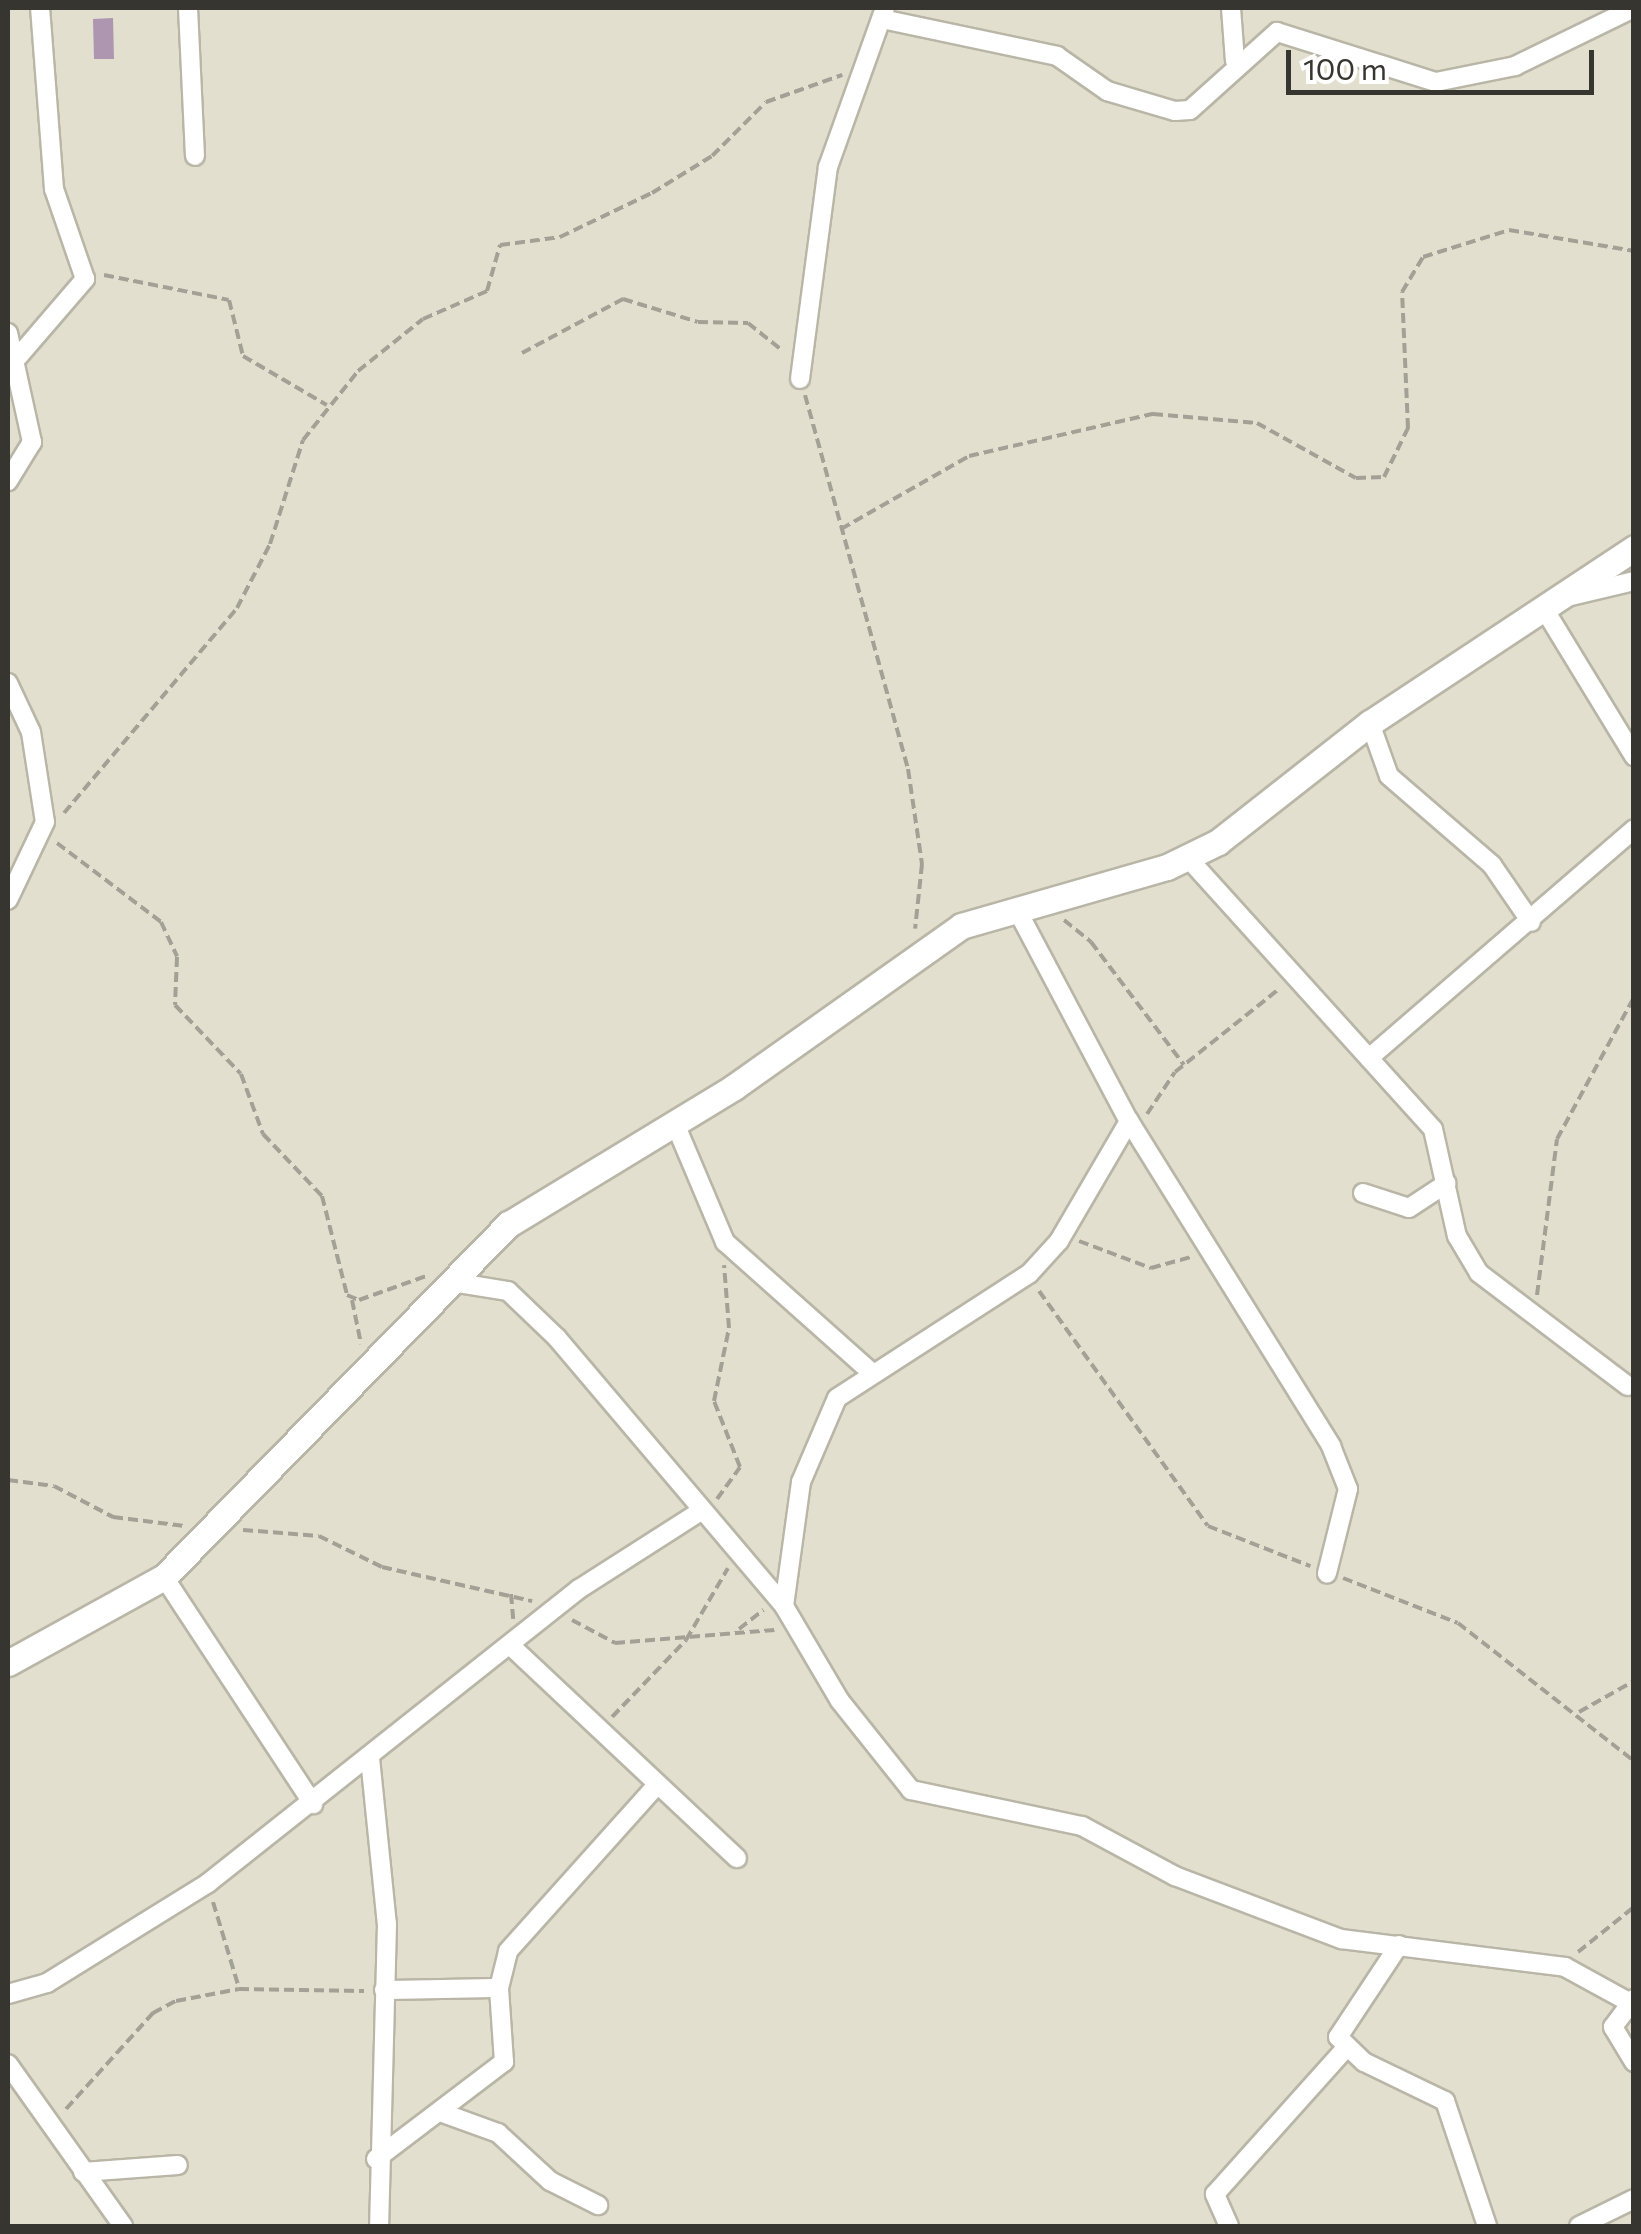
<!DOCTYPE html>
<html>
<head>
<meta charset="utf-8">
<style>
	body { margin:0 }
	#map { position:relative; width:1641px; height:2234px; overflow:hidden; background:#e2dfcf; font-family:Commissioner,sans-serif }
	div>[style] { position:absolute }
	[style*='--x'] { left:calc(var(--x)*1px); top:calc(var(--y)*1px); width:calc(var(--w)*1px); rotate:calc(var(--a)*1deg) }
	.building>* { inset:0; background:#ae95b0 }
	.path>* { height:4px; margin-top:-2px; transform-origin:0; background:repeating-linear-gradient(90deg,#a3a195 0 10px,transparent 0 15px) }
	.roads { filter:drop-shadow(2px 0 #b9b6a7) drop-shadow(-2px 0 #b9b6a7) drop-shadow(0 2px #b9b6a7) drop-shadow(0 -2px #b9b6a7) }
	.street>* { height:18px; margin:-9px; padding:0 9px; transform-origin:9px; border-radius:9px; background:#fff }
	.secondary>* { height:25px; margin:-12.5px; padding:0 12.5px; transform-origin:12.5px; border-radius:12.5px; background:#fff }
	span { translate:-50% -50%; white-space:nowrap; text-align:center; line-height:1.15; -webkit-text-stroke:9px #fff; paint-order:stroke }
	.frame { position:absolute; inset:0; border:10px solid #36352f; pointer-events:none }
	.scale { position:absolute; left:1286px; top:50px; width:308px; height:45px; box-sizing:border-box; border:5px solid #36352f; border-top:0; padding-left:12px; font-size:30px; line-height:35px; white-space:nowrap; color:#36352f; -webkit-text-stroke:8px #fff; paint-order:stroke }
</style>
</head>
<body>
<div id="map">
	<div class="building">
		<i style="clip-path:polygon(113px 18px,114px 59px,94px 59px,93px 19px)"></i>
	</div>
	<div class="path">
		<i style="--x:104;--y:275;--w:127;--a:11.3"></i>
		<i style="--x:229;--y:300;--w:58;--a:76"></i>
		<i style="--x:243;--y:356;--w:97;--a:30.3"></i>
		<i style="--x:522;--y:353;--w:115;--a:-28.1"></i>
		<i style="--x:623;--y:299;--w:78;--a:17"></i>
		<i style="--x:698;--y:322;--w:50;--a:1.1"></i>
		<i style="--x:748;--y:323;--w:45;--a:38.7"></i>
		<i style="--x:805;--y:395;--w:388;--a:74.6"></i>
		<i style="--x:908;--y:769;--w:96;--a:81.6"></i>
		<i style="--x:922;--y:864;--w:65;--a:96.1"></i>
		<i style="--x:841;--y:529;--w:147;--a:-29.7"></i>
		<i style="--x:969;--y:456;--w:189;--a:-12.9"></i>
		<i style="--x:1153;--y:414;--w:104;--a:4.9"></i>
		<i style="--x:1257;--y:423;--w:113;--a:29.1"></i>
		<i style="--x:1356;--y:478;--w:28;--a:-2"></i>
		<i style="--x:1384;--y:477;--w:55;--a:-63.9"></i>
		<i style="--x:1408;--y:428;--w:136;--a:-92.5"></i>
		<i style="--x:1402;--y:292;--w:41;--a:-59"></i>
		<i style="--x:1423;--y:257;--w:90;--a:-17.4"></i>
		<i style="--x:1509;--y:230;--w:127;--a:9.5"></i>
		<i style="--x:64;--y:813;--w:268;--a:-49.8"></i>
		<i style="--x:237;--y:608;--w:72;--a:-62.7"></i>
		<i style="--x:270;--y:544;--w:109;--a:-72.4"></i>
		<i style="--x:303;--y:440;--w:88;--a:-51.4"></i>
		<i style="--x:358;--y:371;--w:83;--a:-38.7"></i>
		<i style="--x:423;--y:319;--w:70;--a:-23.6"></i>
		<i style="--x:487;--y:291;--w:48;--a:-74.2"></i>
		<i style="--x:500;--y:245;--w:61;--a:-7.6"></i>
		<i style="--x:560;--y:237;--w:102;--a:-25.6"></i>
		<i style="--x:652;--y:193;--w:70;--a:-31.7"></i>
		<i style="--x:712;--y:156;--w:76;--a:-45"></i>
		<i style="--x:766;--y:102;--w:81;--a:-19.6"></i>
		<i style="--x:57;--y:843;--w:131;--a:37.2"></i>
		<i style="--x:161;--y:922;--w:38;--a:65"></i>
		<i style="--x:177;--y:957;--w:48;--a:92.4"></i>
		<i style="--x:175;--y:1005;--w:95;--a:46.3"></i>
		<i style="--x:241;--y:1074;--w:64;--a:69.9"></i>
		<i style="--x:263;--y:1134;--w:86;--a:46.4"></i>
		<i style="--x:322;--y:1196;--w:102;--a:75.8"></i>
		<i style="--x:347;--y:1295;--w:13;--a:23"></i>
		<i style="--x:359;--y:1300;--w:74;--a:-19.7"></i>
		<i style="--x:1064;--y:920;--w:35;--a:39"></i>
		<i style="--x:1091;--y:942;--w:154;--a:52.9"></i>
		<i style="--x:1147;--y:1114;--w:50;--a:-56.3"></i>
		<i style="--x:1175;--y:1072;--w:133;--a:-38.6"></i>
		<i style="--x:1079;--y:1241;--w:77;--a:20.6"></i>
		<i style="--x:1151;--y:1268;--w:41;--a:-15.4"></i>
		<i style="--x:1039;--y:1291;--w:289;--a:54.3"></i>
		<i style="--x:1208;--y:1526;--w:110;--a:21.4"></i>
		<i style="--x:1537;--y:1295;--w:157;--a:-82.7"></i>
		<i style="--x:1557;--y:1139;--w:162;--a:-61.5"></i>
		<i style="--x:352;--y:1300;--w:45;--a:78.4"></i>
		<i style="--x:8;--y:1480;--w:46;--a:7.4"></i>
		<i style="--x:54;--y:1486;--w:67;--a:27.7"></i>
		<i style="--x:113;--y:1517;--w:72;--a:7.2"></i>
		<i style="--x:717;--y:1499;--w:39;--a:-54"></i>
		<i style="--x:740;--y:1467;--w:71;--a:-111.5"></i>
		<i style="--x:714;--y:1401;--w:75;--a:-78.4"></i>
		<i style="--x:729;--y:1328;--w:63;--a:-94.5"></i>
		<i style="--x:243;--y:1530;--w:76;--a:4.5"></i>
		<i style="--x:319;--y:1536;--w:70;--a:26.2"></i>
		<i style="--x:382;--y:1567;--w:154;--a:12.8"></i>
		<i style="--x:1343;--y:1578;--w:123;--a:21.4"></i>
		<i style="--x:1458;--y:1623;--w:224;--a:38.1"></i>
		<i style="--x:511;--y:1594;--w:25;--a:85"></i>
		<i style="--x:572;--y:1620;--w:49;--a:28.1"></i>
		<i style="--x:615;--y:1643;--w:160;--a:-4.7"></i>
		<i style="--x:739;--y:1629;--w:31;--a:-38"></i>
		<i style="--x:1579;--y:1712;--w:63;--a:-29.4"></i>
		<i style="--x:612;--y:1717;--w:107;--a:-46.1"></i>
		<i style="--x:686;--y:1640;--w:83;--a:-59.7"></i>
		<i style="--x:213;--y:1902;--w:90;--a:73.2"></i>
		<i style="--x:1578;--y:1952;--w:72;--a:-38.8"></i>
		<i style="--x:66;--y:2109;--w:130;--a:-47.8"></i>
		<i style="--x:153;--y:2013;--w:26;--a:-28"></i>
		<i style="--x:176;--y:2001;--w:64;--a:-10.8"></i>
		<i style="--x:239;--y:1989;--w:125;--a:0.9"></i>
	</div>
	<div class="roads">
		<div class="street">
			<i style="--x:188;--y:8;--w:148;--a:87.3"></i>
			<i style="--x:1231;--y:8;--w:53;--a:85.7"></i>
			<i style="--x:882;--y:19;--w:179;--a:11.9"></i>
			<i style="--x:1057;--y:56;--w:61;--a:35"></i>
			<i style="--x:1107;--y:91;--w:71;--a:16.4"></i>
			<i style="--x:1175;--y:111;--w:15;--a:-4"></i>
			<i style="--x:1190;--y:110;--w:117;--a:-41.9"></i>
			<i style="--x:1277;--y:32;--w:167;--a:17.5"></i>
			<i style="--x:1436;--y:82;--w:81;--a:-11.4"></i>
			<i style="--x:1515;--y:66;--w:132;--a:-26"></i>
			<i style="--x:8;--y:333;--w:112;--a:77.6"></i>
			<i style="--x:32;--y:442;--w:46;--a:121.6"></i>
			<i style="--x:18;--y:357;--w:103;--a:-49.3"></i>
			<i style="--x:85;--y:279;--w:95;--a:-109"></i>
			<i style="--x:54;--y:189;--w:182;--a:-94.4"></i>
			<i style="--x:800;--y:379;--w:214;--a:-82.5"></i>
			<i style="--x:828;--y:167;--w:169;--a:-70.3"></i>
			<i style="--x:1571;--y:596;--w:65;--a:-13.4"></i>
			<i style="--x:1543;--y:607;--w:175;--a:58.6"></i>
			<i style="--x:8;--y:683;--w:54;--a:64.9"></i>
			<i style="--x:31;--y:732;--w:91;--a:81.2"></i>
			<i style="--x:45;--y:822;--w:86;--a:115.4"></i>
			<i style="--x:1370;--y:723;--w:56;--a:70.3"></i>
			<i style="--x:1389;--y:776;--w:136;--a:40.8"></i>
			<i style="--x:1492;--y:865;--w:69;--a:55.6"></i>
			<i style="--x:1188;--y:858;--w:365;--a:47.9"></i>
			<i style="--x:1433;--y:1129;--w:110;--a:77.4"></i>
			<i style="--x:1457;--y:1236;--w:43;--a:59.3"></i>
			<i style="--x:1479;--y:1273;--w:187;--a:37.2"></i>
			<i style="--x:1016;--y:908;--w:241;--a:62.1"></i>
			<i style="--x:1129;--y:1121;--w:383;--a:58.1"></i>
			<i style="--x:1331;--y:1446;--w:46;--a:68.4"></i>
			<i style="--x:1348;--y:1489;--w:87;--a:104"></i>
			<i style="--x:1369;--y:1058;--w:350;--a:-40.8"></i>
			<i style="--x:676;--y:1126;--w:126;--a:67.1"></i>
			<i style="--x:725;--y:1242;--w:194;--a:41.7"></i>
			<i style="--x:1363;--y:1193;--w:48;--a:18.1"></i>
			<i style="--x:1409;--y:1208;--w:45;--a:-33.3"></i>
			<i style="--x:452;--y:1282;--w:57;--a:9.1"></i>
			<i style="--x:508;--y:1291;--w:68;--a:43.8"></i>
			<i style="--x:557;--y:1338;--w:351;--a:49.7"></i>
			<i style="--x:784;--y:1606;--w:110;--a:59.5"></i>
			<i style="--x:840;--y:1701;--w:114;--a:51.4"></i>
			<i style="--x:911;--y:1790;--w:175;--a:11.9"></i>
			<i style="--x:1082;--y:1826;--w:106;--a:28.3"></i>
			<i style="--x:1175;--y:1876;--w:178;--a:20.8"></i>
			<i style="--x:1341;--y:1939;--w:226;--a:7.1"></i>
			<i style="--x:1565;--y:1967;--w:73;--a:28.7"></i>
			<i style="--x:164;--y:1577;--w:272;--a:56.7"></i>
			<i style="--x:784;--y:1606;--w:125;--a:-82.2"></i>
			<i style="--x:801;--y:1482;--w:91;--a:-66.8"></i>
			<i style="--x:837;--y:1398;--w:229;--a:-32.9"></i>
			<i style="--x:1029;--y:1274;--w:45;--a:-47.7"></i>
			<i style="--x:1059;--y:1241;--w:139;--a:-59.7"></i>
			<i style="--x:511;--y:1646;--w:310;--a:43.2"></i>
			<i style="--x:370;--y:1758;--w:167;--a:84.2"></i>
			<i style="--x:387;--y:1924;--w:302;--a:91.5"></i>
			<i style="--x:1399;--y:1945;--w:110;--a:123.5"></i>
			<i style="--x:1338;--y:2037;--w:36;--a:44"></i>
			<i style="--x:1364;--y:2062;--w:90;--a:25.7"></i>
			<i style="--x:1445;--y:2101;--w:132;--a:71.4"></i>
			<i style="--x:384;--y:1990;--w:115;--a:-1"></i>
			<i style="--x:8;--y:1994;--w:41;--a:-15.8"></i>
			<i style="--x:47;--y:1983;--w:190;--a:-31.8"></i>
			<i style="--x:208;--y:1883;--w:473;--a:-38.4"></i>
			<i style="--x:579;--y:1589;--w:145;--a:-32.6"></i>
			<i style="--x:1634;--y:1999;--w:35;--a:127"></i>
			<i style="--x:1613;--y:2027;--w:41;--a:59"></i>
			<i style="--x:8;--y:2064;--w:199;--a:54.6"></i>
			<i style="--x:440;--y:2112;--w:62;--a:19.9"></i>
			<i style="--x:498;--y:2133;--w:71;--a:42.7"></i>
			<i style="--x:550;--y:2181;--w:54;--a:26.6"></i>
			<i style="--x:376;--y:2159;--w:161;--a:-37.2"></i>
			<i style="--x:504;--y:2062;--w:74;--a:-93.9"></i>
			<i style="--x:499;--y:1988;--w:38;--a:-76"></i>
			<i style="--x:508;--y:1951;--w:224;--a:-48.1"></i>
			<i style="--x:83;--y:2172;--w:95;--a:-4.2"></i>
			<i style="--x:1229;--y:2226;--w:35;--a:-114"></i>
			<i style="--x:1215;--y:2194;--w:195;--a:-48.1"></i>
			<i style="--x:1579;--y:2226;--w:61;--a:-26.1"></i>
		</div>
		<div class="secondary">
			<i style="--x:8;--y:1663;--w:178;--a:-28.9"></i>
			<i style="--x:164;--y:1577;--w:494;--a:-45.7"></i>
			<i style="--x:509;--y:1224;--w:263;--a:-31.3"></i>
			<i style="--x:734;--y:1087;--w:278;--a:-35.3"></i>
			<i style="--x:961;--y:926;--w:214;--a:-16"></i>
			<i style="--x:1167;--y:867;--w:57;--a:-26.1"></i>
			<i style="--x:1218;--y:842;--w:193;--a:-38.1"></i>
			<i style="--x:1370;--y:723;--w:317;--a:-33.5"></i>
		</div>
	</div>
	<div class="frame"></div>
	<div class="scale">100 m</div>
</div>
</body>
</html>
